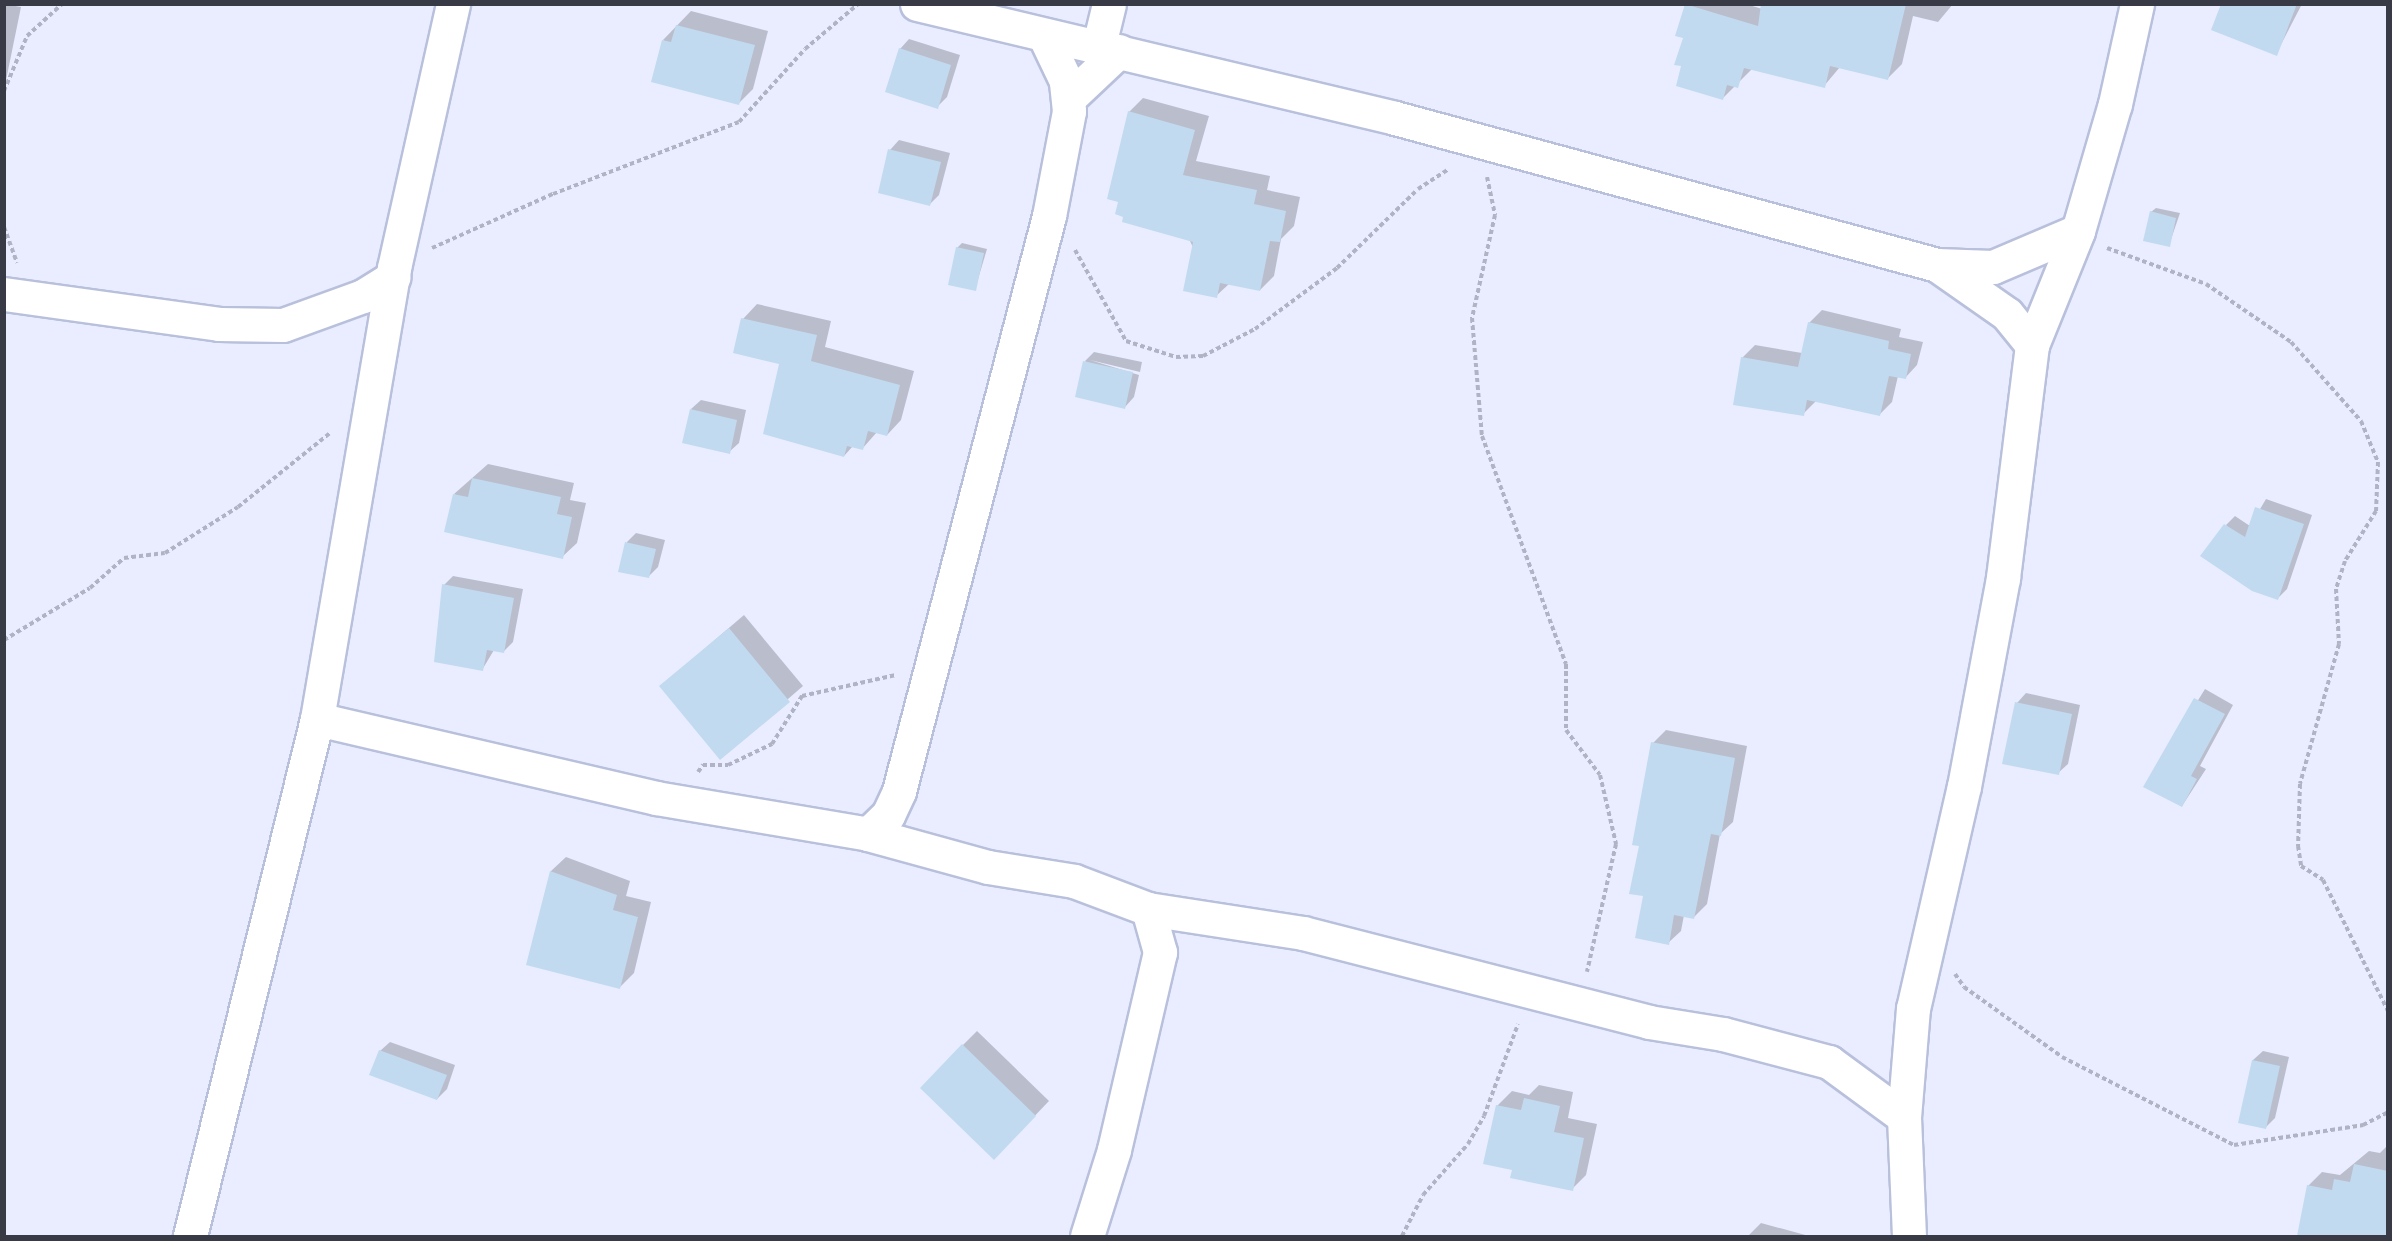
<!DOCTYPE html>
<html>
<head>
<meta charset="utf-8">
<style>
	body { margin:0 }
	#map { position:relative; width:2392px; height:1241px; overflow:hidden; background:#e9edff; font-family:Rubik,sans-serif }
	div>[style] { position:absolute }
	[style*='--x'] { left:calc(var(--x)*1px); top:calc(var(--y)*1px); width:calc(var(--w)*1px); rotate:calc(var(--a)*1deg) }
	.shadow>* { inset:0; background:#0003 }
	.building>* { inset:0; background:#c1daef }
	.path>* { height:4px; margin-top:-2px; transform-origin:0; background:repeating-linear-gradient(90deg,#afb3c3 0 4.5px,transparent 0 7.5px) }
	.roads { filter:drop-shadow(2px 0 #b9c0dc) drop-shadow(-2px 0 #b9c0dc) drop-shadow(0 2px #b9c0dc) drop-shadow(0 -2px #b9c0dc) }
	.street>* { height:33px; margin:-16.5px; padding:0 16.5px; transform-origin:16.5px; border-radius:16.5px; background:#fff }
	span { translate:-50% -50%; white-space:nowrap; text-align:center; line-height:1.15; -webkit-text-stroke:4.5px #fbfbfb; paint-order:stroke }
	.frame { position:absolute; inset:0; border:6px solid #383a46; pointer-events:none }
</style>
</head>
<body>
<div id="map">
	<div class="shadow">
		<i style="clip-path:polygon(4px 4px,21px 7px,4px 90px)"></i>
		<i style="clip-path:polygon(1687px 4px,1746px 4px,1795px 19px,1799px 4px,1953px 4px,1938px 22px,1913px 16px,1902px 64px,1887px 79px,1840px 67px,1824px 86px,1752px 69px,1722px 99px,1683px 65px)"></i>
		<i style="clip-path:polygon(2223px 4px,2302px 4px,2276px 54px)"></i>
		<i style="clip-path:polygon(691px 11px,768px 31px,753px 89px,739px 103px,663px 40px)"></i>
		<i style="clip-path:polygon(909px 39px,960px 55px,947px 97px,937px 107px,900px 49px)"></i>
		<i style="clip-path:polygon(1143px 98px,1209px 116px,1196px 161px,1270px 176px,1267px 190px,1300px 197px,1294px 226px,1281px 239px,1274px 276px,1260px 290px,1229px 284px,1216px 296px,1129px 112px)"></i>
		<i style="clip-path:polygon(899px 140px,950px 153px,939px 195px,930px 204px,890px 150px)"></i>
		<i style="clip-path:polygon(2156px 208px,2180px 213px,2169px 245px,2151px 212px)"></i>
		<i style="clip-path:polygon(962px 243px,987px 249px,975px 289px,957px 248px)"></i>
		<i style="clip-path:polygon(757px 304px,831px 321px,825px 347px,914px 371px,901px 420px,887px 435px,877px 432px,862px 449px,853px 446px,844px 456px,781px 362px,743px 319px)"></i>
		<i style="clip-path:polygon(1822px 310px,1901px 329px,1899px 337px,1923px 342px,1917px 365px,1905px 378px,1898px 376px,1892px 402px,1880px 414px,1816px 401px,1803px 414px,1742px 358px,1755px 345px,1802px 353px,1809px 323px)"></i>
		<i style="clip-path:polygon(1094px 352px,1142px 362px,1140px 372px,1090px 360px,1139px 375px,1134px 397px,1125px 407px,1085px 361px)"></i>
		<i style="clip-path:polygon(701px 400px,746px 410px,739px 443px,729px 452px,691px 409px)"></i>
		<i style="clip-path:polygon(488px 464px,574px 483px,570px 500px,586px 503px,577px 543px,562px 557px,454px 494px)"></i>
		<i style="clip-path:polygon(2266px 499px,2312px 515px,2287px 589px,2278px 598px,2226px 525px,2235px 516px,2250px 526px)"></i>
		<i style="clip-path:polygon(636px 533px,665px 540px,658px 567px,648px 577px,620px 570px,627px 542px)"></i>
		<i style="clip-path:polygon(453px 576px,523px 589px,513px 642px,503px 652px,494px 650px,482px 670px,444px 585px)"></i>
		<i style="clip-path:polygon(744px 615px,803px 686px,720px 758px,661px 686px)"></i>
		<i style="clip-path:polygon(2205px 689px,2233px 705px,2200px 766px,2206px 769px,2182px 806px,2145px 786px)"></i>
		<i style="clip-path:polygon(2026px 693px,2080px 705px,2068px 764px,2058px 773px,2017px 703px)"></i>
		<i style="clip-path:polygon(1666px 730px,1747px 746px,1733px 822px,1720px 834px,1707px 904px,1694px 917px,1684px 915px,1681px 931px,1668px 943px,1645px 895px,1640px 845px,1653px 743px)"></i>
		<i style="clip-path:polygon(566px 857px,630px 881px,626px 896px,651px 902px,634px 973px,620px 987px,528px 964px,551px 871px)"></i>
		<i style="clip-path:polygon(977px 1031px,1049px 1101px,1008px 1144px,963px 1045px)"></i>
		<i style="clip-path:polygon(390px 1042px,455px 1065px,447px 1089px,437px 1099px,380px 1051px)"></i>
		<i style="clip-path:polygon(2263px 1051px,2289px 1057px,2275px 1118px,2265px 1128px,2253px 1060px)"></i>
		<i style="clip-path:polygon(1539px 1085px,1573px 1092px,1568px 1118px,1597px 1124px,1586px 1175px,1572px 1189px,1513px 1169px,1497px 1106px,1512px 1091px,1529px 1095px)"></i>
		<i style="clip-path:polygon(2388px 1145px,2388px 1236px,2299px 1236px,2308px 1186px,2322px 1172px,2340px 1175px,2369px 1151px,2380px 1153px)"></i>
		<i style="clip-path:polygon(1761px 1223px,1809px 1236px,1748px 1236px)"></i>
	</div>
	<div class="building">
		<i style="clip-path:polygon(1685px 4px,1758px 26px,1761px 4px,1906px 4px,1888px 80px,1830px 66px,1825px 88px,1744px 68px,1738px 88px,1727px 85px,1723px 100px,1676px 86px,1681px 66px,1674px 65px,1683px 38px,1675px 36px)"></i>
		<i style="clip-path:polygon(2221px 4px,2297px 4px,2277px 56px,2211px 30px)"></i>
		<i style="clip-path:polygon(676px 25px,755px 45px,739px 105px,651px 82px,662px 40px,671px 42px)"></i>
		<i style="clip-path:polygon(899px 48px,951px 65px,938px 109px,885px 92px)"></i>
		<i style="clip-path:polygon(1128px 111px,1195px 130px,1183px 175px,1257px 190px,1254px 204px,1286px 211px,1280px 242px,1270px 241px,1260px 291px,1220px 283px,1217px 298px,1183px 291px,1193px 242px,1122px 222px,1123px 217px,1115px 214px,1118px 202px,1107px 199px)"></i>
		<i style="clip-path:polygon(888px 149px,941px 162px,930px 206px,878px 193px)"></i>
		<i style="clip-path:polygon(2150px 211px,2176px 218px,2170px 247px,2143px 241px)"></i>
		<i style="clip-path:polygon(956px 247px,984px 253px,976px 291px,948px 285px)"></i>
		<i style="clip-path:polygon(741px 318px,817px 335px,811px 361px,900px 385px,887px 436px,868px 431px,863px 450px,847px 446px,844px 457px,763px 434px,779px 364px,733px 353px)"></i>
		<i style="clip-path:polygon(1808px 322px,1889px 341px,1888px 349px,1911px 354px,1906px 379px,1889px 376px,1880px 416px,1807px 400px,1804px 416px,1733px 405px,1741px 357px,1798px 367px)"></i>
		<i style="clip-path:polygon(1083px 361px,1133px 372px,1125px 409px,1075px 397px)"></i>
		<i style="clip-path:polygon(690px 409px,737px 420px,730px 454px,682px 443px)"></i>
		<i style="clip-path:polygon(472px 478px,561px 497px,557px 514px,572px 517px,563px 559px,444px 532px,453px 494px,468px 497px)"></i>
		<i style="clip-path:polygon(2255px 507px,2304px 524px,2278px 600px,2252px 591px,2200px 556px,2224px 524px,2245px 537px)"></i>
		<i style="clip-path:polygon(625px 542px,656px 549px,649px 578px,618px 572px)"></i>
		<i style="clip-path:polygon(442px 584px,514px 598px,504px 653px,487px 650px,483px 671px,434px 662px)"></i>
		<i style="clip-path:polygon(729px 628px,790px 702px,720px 760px,659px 686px)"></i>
		<i style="clip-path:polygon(2194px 698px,2225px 714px,2191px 776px,2197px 779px,2182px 807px,2143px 787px)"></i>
		<i style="clip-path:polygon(2015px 702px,2072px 714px,2059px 775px,2002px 764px)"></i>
		<i style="clip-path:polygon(1651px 742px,1735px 758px,1721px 836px,1711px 834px,1694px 919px,1674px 915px,1669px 945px,1635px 938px,1643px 896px,1629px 894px,1639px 846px,1632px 845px)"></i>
		<i style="clip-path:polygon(550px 871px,617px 895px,613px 910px,638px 917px,620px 989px,526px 965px)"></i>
		<i style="clip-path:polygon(962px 1044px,1036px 1116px,994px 1160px,920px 1088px)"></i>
		<i style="clip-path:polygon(379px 1050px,447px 1075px,437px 1100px,369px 1075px)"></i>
		<i style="clip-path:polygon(2252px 1060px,2280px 1066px,2266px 1129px,2238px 1123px)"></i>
		<i style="clip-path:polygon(1524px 1098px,1560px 1106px,1554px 1132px,1584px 1138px,1573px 1191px,1510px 1178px,1512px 1170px,1483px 1164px,1496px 1105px,1521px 1110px)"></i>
		<i style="clip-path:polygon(2354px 1164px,2388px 1171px,2388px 1236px,2297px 1236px,2307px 1185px,2332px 1190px,2334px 1179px,2350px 1182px)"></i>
	</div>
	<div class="path">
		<i style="--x:4;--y:91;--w:60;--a:-67.3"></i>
		<i style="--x:27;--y:36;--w:47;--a:-42.4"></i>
		<i style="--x:1487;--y:177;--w:39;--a:78"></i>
		<i style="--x:1495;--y:215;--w:106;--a:102.6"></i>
		<i style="--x:1472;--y:318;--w:118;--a:85.2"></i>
		<i style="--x:1482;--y:436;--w:243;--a:69.8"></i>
		<i style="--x:1566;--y:664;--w:66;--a:90"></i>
		<i style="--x:1566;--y:730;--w:56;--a:52.9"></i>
		<i style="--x:1600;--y:775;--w:71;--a:76.9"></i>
		<i style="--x:1616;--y:844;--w:131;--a:102.8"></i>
		<i style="--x:4;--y:227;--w:38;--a:70"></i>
		<i style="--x:432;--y:248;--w:133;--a:-24.1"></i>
		<i style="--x:553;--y:194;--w:199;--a:-21.2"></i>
		<i style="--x:739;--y:122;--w:98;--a:-47.9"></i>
		<i style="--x:805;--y:49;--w:70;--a:-40.3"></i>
		<i style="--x:2107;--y:248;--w:105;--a:20"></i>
		<i style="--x:2206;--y:284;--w:103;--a:34.3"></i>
		<i style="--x:2291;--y:342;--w:106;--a:48.5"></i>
		<i style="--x:2361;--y:421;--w:44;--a:67.5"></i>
		<i style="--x:2378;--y:462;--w:49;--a:92.3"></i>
		<i style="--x:2376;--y:511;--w:59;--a:121.8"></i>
		<i style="--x:2345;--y:561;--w:29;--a:108"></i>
		<i style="--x:2336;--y:589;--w:55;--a:86.9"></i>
		<i style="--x:2339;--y:644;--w:145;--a:105.6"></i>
		<i style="--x:2300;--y:784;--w:62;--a:91.8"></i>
		<i style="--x:2298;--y:846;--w:20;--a:81"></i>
		<i style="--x:2301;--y:866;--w:26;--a:32"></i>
		<i style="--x:2323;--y:880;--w:146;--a:63.6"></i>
		<i style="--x:1075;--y:250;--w:104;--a:60.7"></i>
		<i style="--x:1126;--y:341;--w:52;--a:17.7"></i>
		<i style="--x:1176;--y:357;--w:27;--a:-2"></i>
		<i style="--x:1203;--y:356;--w:59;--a:-27.4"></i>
		<i style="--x:1255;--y:329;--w:102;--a:-36.6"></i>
		<i style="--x:1337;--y:268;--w:113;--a:-44.3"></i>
		<i style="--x:1418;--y:189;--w:37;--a:-33"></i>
		<i style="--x:4;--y:640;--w:100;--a:-31.2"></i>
		<i style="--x:90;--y:588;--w:45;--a:-41.4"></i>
		<i style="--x:124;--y:558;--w:41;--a:-7"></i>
		<i style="--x:165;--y:553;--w:86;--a:-32.2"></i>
		<i style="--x:238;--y:507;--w:118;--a:-38.8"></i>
		<i style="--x:698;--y:772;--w:9;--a:-54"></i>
		<i style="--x:703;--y:765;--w:25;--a:0"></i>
		<i style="--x:728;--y:765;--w:49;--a:-25.5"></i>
		<i style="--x:772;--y:744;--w:57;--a:-58"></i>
		<i style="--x:802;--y:696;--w:96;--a:-12.6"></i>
		<i style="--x:1955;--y:974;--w:16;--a:55"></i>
		<i style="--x:1964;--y:987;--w:120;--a:35.5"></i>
		<i style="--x:2062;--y:1057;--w:193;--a:27.1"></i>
		<i style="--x:2234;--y:1145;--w:131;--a:-8.8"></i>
		<i style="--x:2363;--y:1125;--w:28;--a:-27"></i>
		<i style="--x:1402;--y:1236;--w:46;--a:-62.9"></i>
		<i style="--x:1423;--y:1195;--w:68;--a:-48.6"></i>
		<i style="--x:1468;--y:1144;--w:32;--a:-60"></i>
		<i style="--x:1484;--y:1116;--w:98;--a:-69.7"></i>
	</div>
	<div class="roads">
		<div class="street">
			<i style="--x:917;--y:4;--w:491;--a:13.4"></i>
			<i style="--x:1395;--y:118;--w:562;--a:15.17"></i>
			<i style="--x:1937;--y:265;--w:85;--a:35"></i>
			<i style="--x:2007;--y:314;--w:40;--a:51"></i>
			<i style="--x:2032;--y:345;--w:235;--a:97.1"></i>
			<i style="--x:2003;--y:578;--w:212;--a:100.6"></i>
			<i style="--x:1964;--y:786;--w:228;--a:102.9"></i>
			<i style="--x:1913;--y:1008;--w:109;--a:94.7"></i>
			<i style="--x:1904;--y:1117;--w:119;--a:87.6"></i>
			<i style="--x:1099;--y:45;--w:42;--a:-76.3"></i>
			<i style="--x:1068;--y:99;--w:70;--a:-43.3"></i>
			<i style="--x:1937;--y:265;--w:56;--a:2"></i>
			<i style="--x:1993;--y:267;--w:92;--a:-23"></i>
			<i style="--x:4;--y:294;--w:217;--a:7.9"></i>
			<i style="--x:219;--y:324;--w:64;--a:0.9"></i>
			<i style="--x:283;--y:325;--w:85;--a:-19.9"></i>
			<i style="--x:363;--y:296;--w:36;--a:-32"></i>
			<i style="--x:2032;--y:345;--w:123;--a:-68"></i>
			<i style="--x:2078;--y:231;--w:132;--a:-73.8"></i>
			<i style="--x:2115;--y:104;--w:102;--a:-77.6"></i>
			<i style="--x:317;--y:719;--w:348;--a:13.1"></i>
			<i style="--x:656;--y:798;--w:215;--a:9.6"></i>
			<i style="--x:868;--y:834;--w:124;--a:15.4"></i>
			<i style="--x:988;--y:867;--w:87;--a:9.2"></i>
			<i style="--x:1074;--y:881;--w:79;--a:20.7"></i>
			<i style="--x:1148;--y:909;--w:45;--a:74.4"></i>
			<i style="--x:1160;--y:952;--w:203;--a:103.1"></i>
			<i style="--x:1114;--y:1150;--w:90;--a:107.4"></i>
			<i style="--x:868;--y:834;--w:28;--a:-44"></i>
			<i style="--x:888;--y:815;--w:26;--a:-65"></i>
			<i style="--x:899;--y:791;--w:594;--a:-75.38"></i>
			<i style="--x:1049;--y:216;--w:107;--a:-79.2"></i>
			<i style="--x:1069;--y:111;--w:30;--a:-96"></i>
			<i style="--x:1066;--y:81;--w:47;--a:-115.5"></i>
			<i style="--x:1148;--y:909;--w:157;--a:8.8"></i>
			<i style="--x:1303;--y:933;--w:357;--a:14.4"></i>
			<i style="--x:1649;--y:1022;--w:75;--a:9.2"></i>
			<i style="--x:1723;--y:1034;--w:110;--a:14.8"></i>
			<i style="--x:1829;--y:1062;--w:93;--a:36.3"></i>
			<i style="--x:190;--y:1236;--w:532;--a:-76.2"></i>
			<i style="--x:317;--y:719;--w:458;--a:-80.3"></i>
			<i style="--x:394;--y:268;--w:271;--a:-77.4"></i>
		</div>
	</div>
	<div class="frame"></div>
</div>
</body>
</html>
